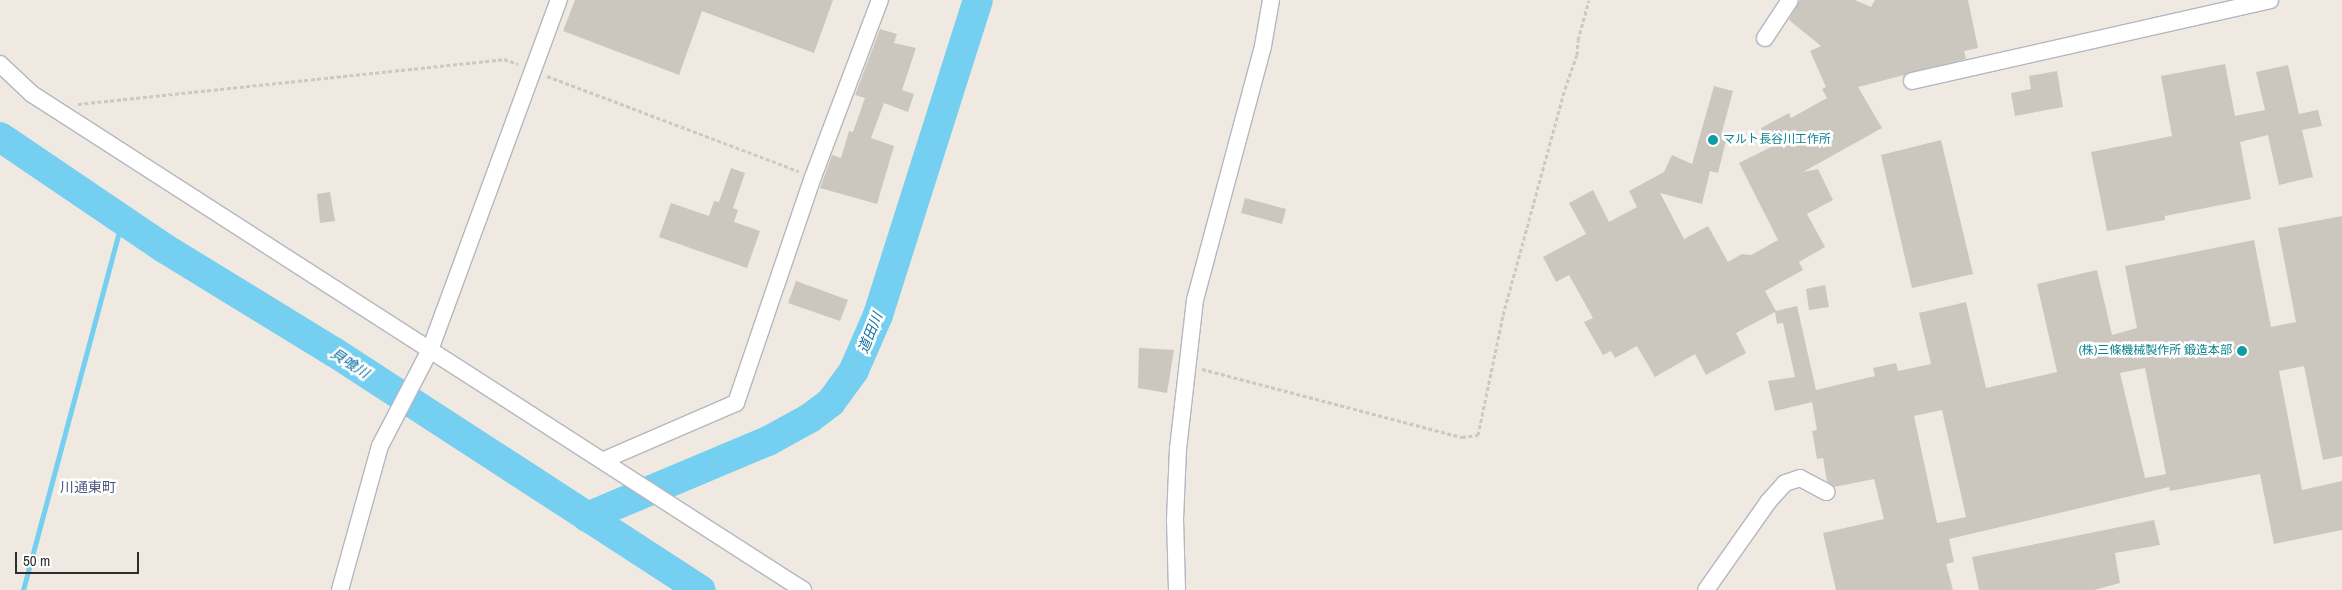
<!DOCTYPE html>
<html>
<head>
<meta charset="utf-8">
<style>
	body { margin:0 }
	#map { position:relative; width:2342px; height:590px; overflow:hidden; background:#efe9e1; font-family:"Archivo Narrow","Noto Sans JP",sans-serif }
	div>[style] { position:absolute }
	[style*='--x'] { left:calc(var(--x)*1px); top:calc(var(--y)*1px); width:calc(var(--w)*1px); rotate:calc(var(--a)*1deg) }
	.stream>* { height:5px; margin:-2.5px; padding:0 2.5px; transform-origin:2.5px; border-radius:2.5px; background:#75cff0 }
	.river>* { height:30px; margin:-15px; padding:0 15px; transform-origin:15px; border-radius:15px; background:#75cff0 }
	.building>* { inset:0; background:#cbc7bf }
	.path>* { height:3px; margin-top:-1.5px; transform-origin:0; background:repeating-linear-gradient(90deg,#c9c9c9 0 4px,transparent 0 6.5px) }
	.roads { filter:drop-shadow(1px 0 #b4b7c1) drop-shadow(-1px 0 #b4b7c1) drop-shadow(0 1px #b4b7c1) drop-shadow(0 -1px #b4b7c1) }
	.minor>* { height:16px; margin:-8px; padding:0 8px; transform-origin:8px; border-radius:8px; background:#fff }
	.dots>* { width:14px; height:14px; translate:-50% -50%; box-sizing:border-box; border:2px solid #fff; border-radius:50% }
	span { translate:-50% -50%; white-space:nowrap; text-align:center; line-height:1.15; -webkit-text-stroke:5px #fff; paint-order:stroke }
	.culture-label { font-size:12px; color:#0d838f }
	.left { translate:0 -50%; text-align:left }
	.right { translate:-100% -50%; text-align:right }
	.water-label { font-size:14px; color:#0d6fa3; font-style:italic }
	.neighbourhood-label { font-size:14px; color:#4d5680 }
	.scale { position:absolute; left:15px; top:552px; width:124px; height:22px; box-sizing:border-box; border:2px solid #2e2e2e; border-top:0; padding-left:6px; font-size:15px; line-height:18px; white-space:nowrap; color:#2e2e2e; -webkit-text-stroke:4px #fff; paint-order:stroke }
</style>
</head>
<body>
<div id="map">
	<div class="stream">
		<i style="--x:23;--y:590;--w:382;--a:-75"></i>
	</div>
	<div class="river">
		<i style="--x:0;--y:137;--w:198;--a:34.1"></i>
		<i style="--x:164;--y:248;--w:199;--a:31.5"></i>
		<i style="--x:334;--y:352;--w:437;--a:33"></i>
		<i style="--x:587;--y:517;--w:196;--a:-22.8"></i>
		<i style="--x:768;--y:441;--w:48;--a:-28.7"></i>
		<i style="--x:810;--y:418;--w:26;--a:-37"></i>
		<i style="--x:831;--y:402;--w:39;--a:-54"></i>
		<i style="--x:854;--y:370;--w:60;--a:-66.4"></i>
		<i style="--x:878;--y:315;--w:330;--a:-72.4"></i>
	</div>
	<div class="building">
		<i style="clip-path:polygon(575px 0,833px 0,814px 53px,702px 11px,679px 75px,563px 31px)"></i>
		<i style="clip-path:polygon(evenodd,1800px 0,1855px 0,1871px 7px,1875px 0,1968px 0,1978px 48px,1964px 51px,1966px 59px,1858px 87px,1882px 128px,1803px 172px,1818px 169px,1833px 200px,1807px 214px,1825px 247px,1799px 262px,1803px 270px,1765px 291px,1776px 311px,1797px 306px,1816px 390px,1875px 376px,1873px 368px,1896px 363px,1898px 371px,1931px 364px,1919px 313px,1966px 302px,1986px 388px,2057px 372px,2037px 284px,2097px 270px,2112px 335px,2137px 328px,2125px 266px,2254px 240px,2271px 327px,2296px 322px,2278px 228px,2342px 216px,2342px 456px,2323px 460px,2304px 366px,2279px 371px,2302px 490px,2342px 481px,2342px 530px,2274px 544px,2260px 474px,2170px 491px,2169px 487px,1949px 539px,1954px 562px,1946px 564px,1953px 590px,1836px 590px,1823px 533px,1884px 519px,1874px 479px,1834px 487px,1827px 481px,1823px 458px,1817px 459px,1812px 431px,1817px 430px,1812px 402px,1775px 411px,1768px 381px,1795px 377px,1783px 323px,1777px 324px,1775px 312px,1736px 333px,1746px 353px,1706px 375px,1695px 354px,1655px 377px,1637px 346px,1615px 358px,1611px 351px,1603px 355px,1584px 322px,1593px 318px,1569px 275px,1556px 282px,1543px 257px,1586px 234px,1569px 203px,1593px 190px,1609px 222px,1637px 207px,1629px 191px,1664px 172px,1672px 155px,1692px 164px,1714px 86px,1733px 91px,1722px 132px,1728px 133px,1718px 173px,1710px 171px,1702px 204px,1660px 193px,1684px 239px,1708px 226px,1728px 262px,1742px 254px,1751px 255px,1778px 240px,1739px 163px,1771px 147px,1761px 128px,1789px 113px,1791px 118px,1827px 98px,1822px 89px,1826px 87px,1810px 51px,1821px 46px,1789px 20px,1800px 0,2145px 368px,2166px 474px,2145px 478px,2120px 373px,2145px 368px,1800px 0,1942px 410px,1966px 517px,1937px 523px,1914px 416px,1942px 410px)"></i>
		<i style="clip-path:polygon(880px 29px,897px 34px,894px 43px,916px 48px,902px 90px,914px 94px,908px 112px,884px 103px,871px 138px,894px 146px,877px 204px,820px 188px,832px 155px,841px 158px,849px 131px,853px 132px,865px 98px,855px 95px)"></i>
		<i style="clip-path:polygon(2225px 64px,2235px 116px,2265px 110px,2256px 72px,2288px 65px,2299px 114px,2318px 110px,2322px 126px,2302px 130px,2313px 177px,2279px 185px,2268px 135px,2240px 142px,2251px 199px,2165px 216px,2165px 220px,2107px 231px,2091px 152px,2172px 136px,2161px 76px)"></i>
		<i style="clip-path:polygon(2057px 71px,2063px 107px,2015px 116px,2011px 93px,2031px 89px,2029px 76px)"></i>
		<i style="clip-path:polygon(1941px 140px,1973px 274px,1912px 288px,1881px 155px)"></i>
		<i style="clip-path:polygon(731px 168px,745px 173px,733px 208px,738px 210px,734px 222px,760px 231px,747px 268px,659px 237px,671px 203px,709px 216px,714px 201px,719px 202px)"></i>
		<i style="clip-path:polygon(330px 192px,335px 221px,320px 223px,317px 194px)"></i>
		<i style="clip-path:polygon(1245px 198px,1286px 209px,1282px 224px,1241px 213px)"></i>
		<i style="clip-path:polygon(796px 281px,848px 300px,840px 321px,788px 303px)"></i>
		<i style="clip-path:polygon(1825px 285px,1829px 307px,1809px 310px,1806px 289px)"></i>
		<i style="clip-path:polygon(1139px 348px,1174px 350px,1167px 393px,1138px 388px)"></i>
		<i style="clip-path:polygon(2154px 520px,2160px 545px,2115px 553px,2120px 583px,2094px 590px,1979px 590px,1972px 557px)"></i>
	</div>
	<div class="path">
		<i style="--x:547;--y:76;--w:269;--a:20.7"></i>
		<i style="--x:78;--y:104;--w:428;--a:-6"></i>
		<i style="--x:504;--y:59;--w:15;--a:20"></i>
		<i style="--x:1202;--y:369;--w:269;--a:14.7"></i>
		<i style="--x:1462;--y:437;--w:16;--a:-7"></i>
		<i style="--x:1478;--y:435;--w:123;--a:-78.2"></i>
		<i style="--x:1503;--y:315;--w:234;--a:-74.7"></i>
		<i style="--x:1565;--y:89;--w:36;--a:-71"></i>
		<i style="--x:1577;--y:55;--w:15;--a:-86"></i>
		<i style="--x:1578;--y:40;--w:41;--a:-74.6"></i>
	</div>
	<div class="roads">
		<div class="minor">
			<i style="--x:1765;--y:38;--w:45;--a:-56.7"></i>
			<i style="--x:0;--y:64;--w:44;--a:43.2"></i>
			<i style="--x:32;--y:94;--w:917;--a:32.75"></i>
			<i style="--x:1912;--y:81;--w:367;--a:-12.7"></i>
			<i style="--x:604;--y:460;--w:144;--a:-23.4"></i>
			<i style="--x:736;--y:403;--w:239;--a:-71.2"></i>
			<i style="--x:813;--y:177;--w:189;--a:-69.3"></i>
			<i style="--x:340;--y:590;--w:149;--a:-74.5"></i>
			<i style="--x:380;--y:446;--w:108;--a:-62.5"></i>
			<i style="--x:430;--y:350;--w:373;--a:-69.8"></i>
			<i style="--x:1177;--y:590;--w:70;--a:-91.6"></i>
			<i style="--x:1175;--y:520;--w:71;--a:-87.6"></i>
			<i style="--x:1178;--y:449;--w:150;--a:-83.5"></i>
			<i style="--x:1195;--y:300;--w:263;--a:-75"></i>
			<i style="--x:1263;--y:46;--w:47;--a:-80.1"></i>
			<i style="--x:1706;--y:590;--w:108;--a:-54.8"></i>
			<i style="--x:1768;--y:502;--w:25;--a:-48"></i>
			<i style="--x:1785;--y:483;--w:16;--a:-18"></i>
			<i style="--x:1800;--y:478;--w:30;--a:28"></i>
		</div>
	</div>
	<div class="dots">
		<i style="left:1713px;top:140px;background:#0f9aa8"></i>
		<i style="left:2242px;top:351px;background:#0f9aa8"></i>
	</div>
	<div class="culture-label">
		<span class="left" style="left:1723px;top:140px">マルト長谷川工作所</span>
		<span class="right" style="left:2232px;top:351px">(株)三條機械製作所 鍛造本部</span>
	</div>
	<div class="water-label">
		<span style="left:870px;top:333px;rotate:-68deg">道田川</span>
		<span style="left:350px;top:363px;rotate:33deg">貝喰川</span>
	</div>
	<div class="neighbourhood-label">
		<span style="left:88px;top:487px">川通東町</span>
	</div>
	<div class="scale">50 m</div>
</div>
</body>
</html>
